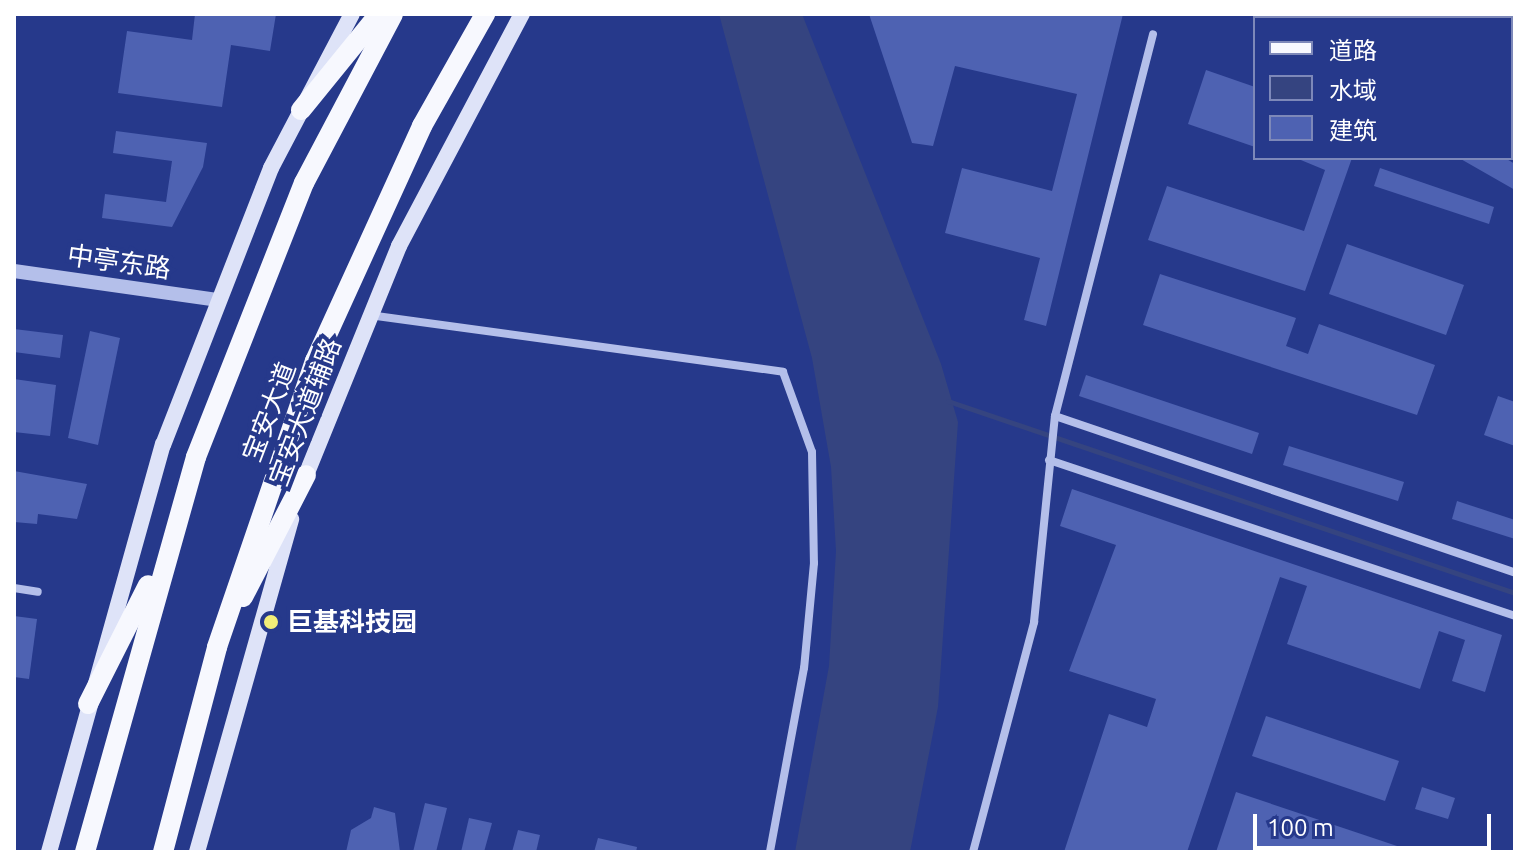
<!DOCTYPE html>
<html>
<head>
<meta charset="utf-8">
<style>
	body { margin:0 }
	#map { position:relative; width:1529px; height:866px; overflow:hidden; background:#26398b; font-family:Ubuntu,"Noto Sans SC",sans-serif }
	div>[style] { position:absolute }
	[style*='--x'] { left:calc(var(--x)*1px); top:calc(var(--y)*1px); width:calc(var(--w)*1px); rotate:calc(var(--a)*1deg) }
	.water>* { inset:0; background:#354480 }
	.stream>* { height:5px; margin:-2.5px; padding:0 2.5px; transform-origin:2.5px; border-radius:2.5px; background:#354480 }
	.building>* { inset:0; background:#4e62b2 }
	.minor>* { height:8px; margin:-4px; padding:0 4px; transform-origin:4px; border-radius:4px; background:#b4bfea }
	.tertiary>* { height:14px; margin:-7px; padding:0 7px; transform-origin:7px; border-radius:7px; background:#b4bfea }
	.secondary>* { height:16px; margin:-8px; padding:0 8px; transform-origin:8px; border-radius:8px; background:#dee3f8 }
	.primary>* { height:20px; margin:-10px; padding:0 10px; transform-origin:10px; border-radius:10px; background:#f7f8fe }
	.dots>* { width:22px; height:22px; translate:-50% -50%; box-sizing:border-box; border:4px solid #26398b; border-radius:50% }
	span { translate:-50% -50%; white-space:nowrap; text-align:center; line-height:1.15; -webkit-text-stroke:8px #26398b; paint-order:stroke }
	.street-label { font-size:26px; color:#fff }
	.poi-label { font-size:26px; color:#fff; font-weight:700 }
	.left { translate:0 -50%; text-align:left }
	.frame { position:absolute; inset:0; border:16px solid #fff; pointer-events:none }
	.legend { position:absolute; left:1253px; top:16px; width:260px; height:144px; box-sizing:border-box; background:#26398b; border:2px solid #7d88b9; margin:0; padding:10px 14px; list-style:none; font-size:24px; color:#fff }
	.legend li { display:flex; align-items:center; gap:16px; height:40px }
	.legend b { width:40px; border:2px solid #7d88b9 }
	.scale { position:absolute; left:1253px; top:814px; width:238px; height:36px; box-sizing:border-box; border:4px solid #fff; border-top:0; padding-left:10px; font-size:24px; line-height:28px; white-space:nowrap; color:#fff; -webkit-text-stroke:6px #26398b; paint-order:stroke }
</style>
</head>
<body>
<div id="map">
	<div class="water">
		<i style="clip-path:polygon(719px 14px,802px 14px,941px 364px,958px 422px,938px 707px,910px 852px,795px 852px,829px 666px,836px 551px,831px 467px,812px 358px)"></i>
	</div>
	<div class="stream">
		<i style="--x:948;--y:401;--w:599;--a:18.71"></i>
	</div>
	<div class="building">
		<i style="clip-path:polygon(195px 14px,276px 14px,270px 51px,231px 45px,222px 107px,118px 93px,127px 31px,192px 40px)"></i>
		<i style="clip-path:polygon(869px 14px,1123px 14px,1046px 326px,1024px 320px,1040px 258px,945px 233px,962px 168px,1052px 191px,1077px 94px,955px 66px,933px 146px,912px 143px)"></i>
		<i style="clip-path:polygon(1206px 70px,1255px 87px,1255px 147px,1188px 124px)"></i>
		<i style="clip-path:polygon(116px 131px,207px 143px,203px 167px,172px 227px,102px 218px,105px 194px,166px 202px,172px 161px,113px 153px)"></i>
		<i style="clip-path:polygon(1296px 158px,1352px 158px,1305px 291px,1148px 240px,1167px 186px,1304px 231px,1325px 170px)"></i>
		<i style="clip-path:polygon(1459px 158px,1505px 158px,1515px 164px,1515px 190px)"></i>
		<i style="clip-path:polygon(1380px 168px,1494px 207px,1489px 224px,1374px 186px)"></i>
		<i style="clip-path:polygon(1347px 244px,1464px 285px,1446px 335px,1329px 294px)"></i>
		<i style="clip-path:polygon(1160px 274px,1296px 318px,1286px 346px,1308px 354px,1319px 324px,1435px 365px,1417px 415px,1143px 325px)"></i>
		<i style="clip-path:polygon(14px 329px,63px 335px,60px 358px,14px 352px)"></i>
		<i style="clip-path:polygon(90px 331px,120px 338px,98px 445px,68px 438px)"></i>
		<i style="clip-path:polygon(1086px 375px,1259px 433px,1252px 454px,1079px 396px)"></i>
		<i style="clip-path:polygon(14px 379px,56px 385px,50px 436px,14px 432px)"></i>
		<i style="clip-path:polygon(1498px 396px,1515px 402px,1515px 446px,1484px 435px)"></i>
		<i style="clip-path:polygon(1289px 446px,1404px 482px,1398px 501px,1283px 465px)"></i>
		<i style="clip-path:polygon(14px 471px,87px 484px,77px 519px,38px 514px,37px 524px,14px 522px)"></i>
		<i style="clip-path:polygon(1072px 489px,1502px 635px,1485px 692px,1452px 681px,1465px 640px,1439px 631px,1420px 689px,1287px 644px,1307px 586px,1280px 577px,1187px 852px,1064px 852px,1109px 714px,1147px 727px,1156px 699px,1069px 671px,1116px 545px,1060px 526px)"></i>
		<i style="clip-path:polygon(1457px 501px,1515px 520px,1515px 539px,1452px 519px)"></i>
		<i style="clip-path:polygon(14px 616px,37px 619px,29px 679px,14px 677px)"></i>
		<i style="clip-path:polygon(1266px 716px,1399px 761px,1385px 801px,1252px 756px)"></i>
		<i style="clip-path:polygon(1422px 787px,1455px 798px,1448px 819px,1415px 809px)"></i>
		<i style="clip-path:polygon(1236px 792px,1409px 850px,1408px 852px,1216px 852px)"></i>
		<i style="clip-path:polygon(425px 803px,447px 808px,436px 852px,413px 852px)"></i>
		<i style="clip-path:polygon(374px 807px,395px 813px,400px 852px,346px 852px,351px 830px,371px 818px)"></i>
		<i style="clip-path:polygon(469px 818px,492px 823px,484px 852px,461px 852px)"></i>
		<i style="clip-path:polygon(518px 830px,540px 835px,536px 852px,512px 852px)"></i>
		<i style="clip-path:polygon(598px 838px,637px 847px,636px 852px,594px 852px)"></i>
	</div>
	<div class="minor">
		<i style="--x:1511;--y:43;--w:6;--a:-45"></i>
		<i style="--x:369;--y:315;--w:418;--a:7.8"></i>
		<i style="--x:783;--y:372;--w:85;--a:70.1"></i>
		<i style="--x:812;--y:452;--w:111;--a:89"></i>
		<i style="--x:814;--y:563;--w:105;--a:95.4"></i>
		<i style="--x:804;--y:668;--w:187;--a:100.5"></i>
		<i style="--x:1055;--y:416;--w:486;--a:18.8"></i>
		<i style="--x:1049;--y:460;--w:491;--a:18.5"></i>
		<i style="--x:14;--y:588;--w:24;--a:9"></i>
		<i style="--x:973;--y:852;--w:238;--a:-75.1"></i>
		<i style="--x:1034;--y:622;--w:207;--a:-84.2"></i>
		<i style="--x:1055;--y:416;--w:394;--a:-75.6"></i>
	</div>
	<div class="tertiary">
		<i style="--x:14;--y:271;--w:205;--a:8.1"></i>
	</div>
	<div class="secondary">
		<i style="--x:302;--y:485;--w:258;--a:-67.9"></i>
		<i style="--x:399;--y:246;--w:263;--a:-62.1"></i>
		<i style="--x:49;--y:852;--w:423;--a:-74.4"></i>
		<i style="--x:163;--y:445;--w:297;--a:-68.7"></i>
		<i style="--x:271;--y:168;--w:174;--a:-62.3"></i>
		<i style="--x:197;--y:852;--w:346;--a:-74.2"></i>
	</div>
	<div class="primary">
		<i style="--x:301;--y:110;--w:124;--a:-50.9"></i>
		<i style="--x:243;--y:597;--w:137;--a:-62.7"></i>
		<i style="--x:88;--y:704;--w:133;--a:-63.2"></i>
		<i style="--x:85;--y:852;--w:410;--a:-74.3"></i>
		<i style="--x:196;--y:457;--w:295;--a:-68.5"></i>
		<i style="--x:304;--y:183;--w:191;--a:-62.2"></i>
		<i style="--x:163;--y:852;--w:212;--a:-75.2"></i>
		<i style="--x:217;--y:647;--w:302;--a:-71.1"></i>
		<i style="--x:315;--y:361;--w:258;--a:-65.5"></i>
		<i style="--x:422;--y:126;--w:129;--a:-60.6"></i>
	</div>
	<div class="dots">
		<i style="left:271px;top:622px;background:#f3ee78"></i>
	</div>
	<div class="street-label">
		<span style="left:119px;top:262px;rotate:8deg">中亭东路</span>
		<span style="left:269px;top:412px;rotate:-69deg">宝安大道</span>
		<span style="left:305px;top:412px;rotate:-69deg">宝安大道辅路</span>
	</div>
	<div class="poi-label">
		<span class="left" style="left:287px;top:622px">巨基科技园</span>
	</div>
	<div class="frame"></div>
	<ul class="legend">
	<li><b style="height:10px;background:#f7f8fe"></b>道路</li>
	<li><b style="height:22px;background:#354480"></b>水域</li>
	<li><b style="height:22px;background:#4e62b2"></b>建筑</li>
	</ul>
	<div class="scale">100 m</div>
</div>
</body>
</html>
